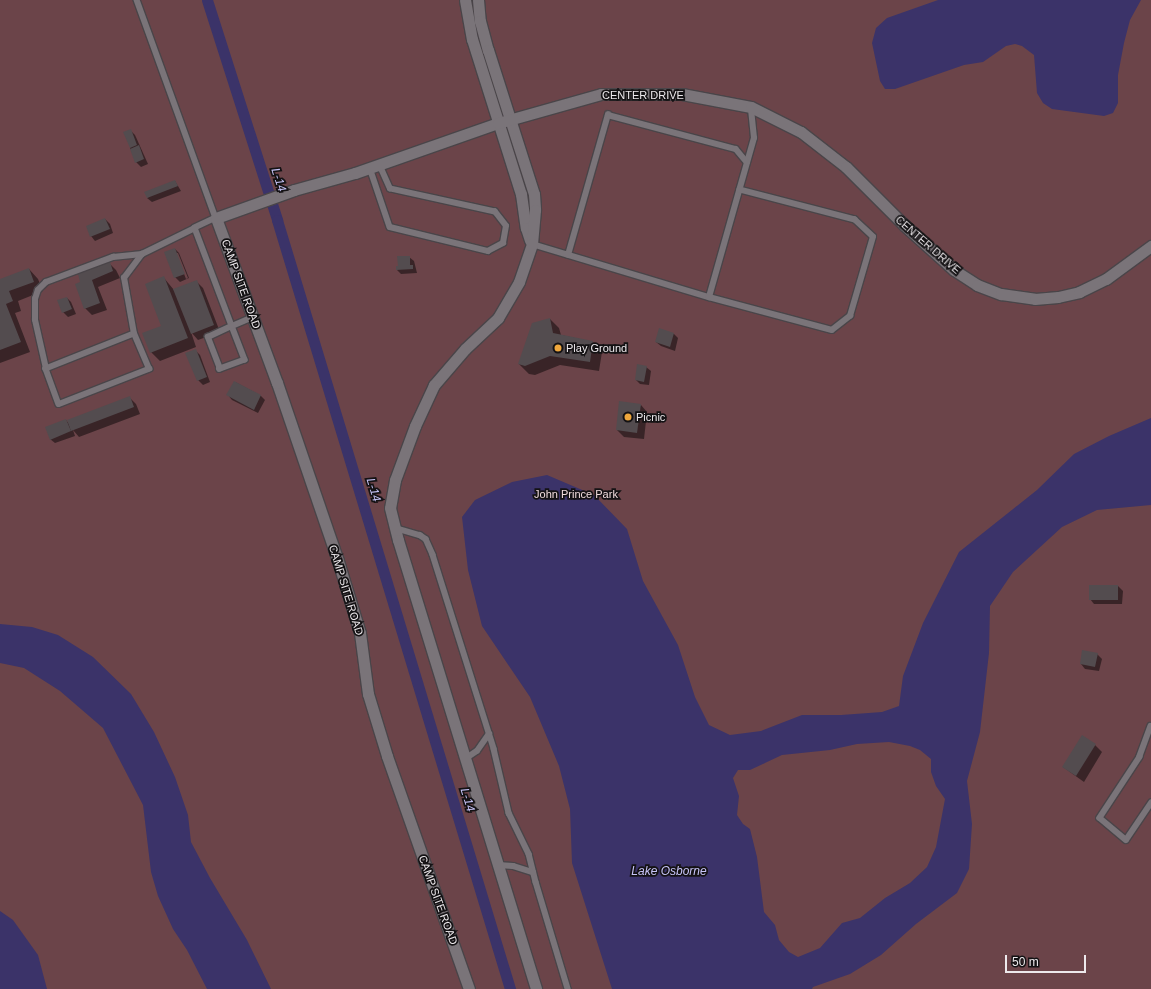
<!DOCTYPE html>
<html>
<head>
<meta charset="utf-8">
<style>
	body { margin:0 }
	#map { position:relative; width:1151px; height:989px; overflow:hidden; background:#2d292d; font-family:Arial,sans-serif }
	div>[style] { position:absolute }
	[style*='--x'] { left:calc(var(--x)*1px); top:calc(var(--y)*1px); width:calc(var(--w)*1px); rotate:calc(var(--a)*1deg) }
	.green>* { inset:0; background:#6b4449 }
	.water>* { inset:0; background:#3b3369 }
	.shadow>* { inset:0; background:#0007 }
	.canal>* { height:11px; margin:-5.5px; padding:0 5.5px; transform-origin:5.5px; border-radius:5.5px; background:#3b3369 }
	.building>* { inset:0; background:#534c4f }
	.roads { filter:drop-shadow(1px 0 #4a4549) drop-shadow(-1px 0 #4a4549) drop-shadow(0 1px #4a4549) drop-shadow(0 -1px #4a4549) }
	.lane>* { height:5.5px; margin:-2.75px; padding:0 2.75px; transform-origin:2.75px; border-radius:2.75px; background:#7a7479 }
	.street>* { height:11px; margin:-5.5px; padding:0 5.5px; transform-origin:5.5px; border-radius:5.5px; background:#7a7479 }
	.dots>* { width:11px; height:11px; translate:-50% -50%; box-sizing:border-box; border:2px solid #141214; border-radius:50% }
	span { translate:-50% -50%; white-space:nowrap; text-align:center; line-height:1.15; -webkit-text-stroke:3.5px #141214; paint-order:stroke }
	.street-label { font-size:11px; color:#ede9ec }
	.poi-label { font-size:11px; color:#ede9ec }
	.left { translate:0 -50%; text-align:left }
	.park-label { font-size:11px; color:#f0dbdd }
	.water-label { font-size:12px; color:#c7c4f8; font-style:italic }
	.scale { position:absolute; left:1005px; top:955px; width:81px; height:18px; box-sizing:border-box; border:2px solid #ede9ec; border-top:0; padding-left:5px; font-size:12px; line-height:14px; white-space:nowrap; color:#ede9ec; -webkit-text-stroke:3px #141214; paint-order:stroke }
</style>
</head>
<body>
<div id="map">
	<div class="green">
		<i style="clip-path:polygon(0 0,1151px 0,1151px 989px,0 989px)"></i>
	</div>
	<div class="water">
		<i style="clip-path:polygon(938px 0,1141px 0,1130px 20px,1124px 43px,1118px 75px,1118px 103px,1113px 113px,1104px 116px,1052px 109px,1043px 103px,1037px 93px,1034px 55px,1022px 46px,1015px 44px,1006px 46px,983px 62px,964px 65px,895px 89px,885px 89px,880px 81px,872px 43px,876px 28px,887px 18px)"></i>
		<i style="clip-path:polygon(evenodd,1151px 418px,1151px 505px,1097px 510px,1062px 527px,1013px 572px,990px 606px,989px 653px,980px 732px,967px 781px,972px 824px,969px 869px,957px 893px,916px 924px,881px 955px,850px 974px,813px 987px,812px 989px,612px 989px,572px 863px,570px 809px,559px 766px,530px 697px,482px 626px,468px 570px,462px 517px,475px 500px,512px 482px,547px 475px,594px 495px,627px 529px,643px 581px,678px 645px,695px 697px,709px 725px,730px 735px,761px 731px,802px 715px,841px 715px,882px 712px,899px 706px,903px 676px,923px 623px,959px 552px,1037px 490px,1074px 454px,1109px 436px,1151px 418px,889px 742px,910px 746px,920px 750px,931px 759px,931px 772px,936px 786px,945px 799px,936px 847px,927px 867px,910px 883px,885px 898px,860px 918px,842px 923px,820px 948px,798px 957px,789px 952px,779px 940px,775px 925px,764px 912px,757px 857px,750px 829px,743px 824px,737px 815px,739px 796px,733px 778px,738px 770px,750px 770px,782px 755px,830px 750px,857px 744px,889px 742px)"></i>
		<i style="clip-path:polygon(0 624px,32px 627px,58px 635px,93px 657px,131px 694px,154px 732px,175px 777px,188px 815px,191px 842px,210px 878px,247px 940px,271px 989px,207px 989px,187px 950px,173px 929px,158px 896px,151px 872px,143px 805px,103px 728px,60px 691px,24px 668px,0 663px)"></i>
		<i style="clip-path:polygon(0 911px,13px 920px,38px 955px,47px 989px,0 989px)"></i>
	</div>
	<div class="shadow">
		<i style="clip-path:polygon(130px 130px,135px 135px,148px 164px,141px 167px,136px 162px,130px 148px)"></i>
		<i style="clip-path:polygon(175px 181px,181px 191px,152px 202px,147px 198px)"></i>
		<i style="clip-path:polygon(105px 219px,110px 224px,113px 233px,95px 241px,91px 236px)"></i>
		<i style="clip-path:polygon(evenodd,175px 249px,179px 253px,189px 278px,180px 282px,175px 277px,175px 249px,176px 253px,178px 253px,188px 278px,186px 279px,176px 253px)"></i>
		<i style="clip-path:polygon(409px 257px,414px 261px,417px 273px,401px 274px,397px 270px)"></i>
		<i style="clip-path:polygon(109px 263px,116px 270px,120px 278px,98px 287px,107px 310px,92px 315px,85px 308px,82px 282px)"></i>
		<i style="clip-path:polygon(29px 269px,38px 279px,43px 291px,18px 301px,21px 311px,15px 313px,30px 352px,0 363px,0 281px)"></i>
		<i style="clip-path:polygon(164px 278px,174px 290px,196px 281px,203px 288px,220px 332px,198px 340px,191px 332px,196px 347px,160px 361px,151px 352px,162px 327px)"></i>
		<i style="clip-path:polygon(67px 298px,71px 302px,76px 314px,68px 317px,63px 312px)"></i>
		<i style="clip-path:polygon(550px 319px,559px 328px,561px 335px,593px 342px,602px 352px,599px 371px,560px 365px,535px 375px,529px 374px,519px 364px)"></i>
		<i style="clip-path:polygon(660px 330px,674px 334px,678px 338px,675px 351px,661px 346px,656px 342px)"></i>
		<i style="clip-path:polygon(195px 350px,200px 355px,210px 382px,203px 385px,198px 380px)"></i>
		<i style="clip-path:polygon(646px 367px,651px 371px,649px 385px,640px 384px,636px 380px)"></i>
		<i style="clip-path:polygon(235px 382px,261px 396px,265px 400px,258px 413px,232px 400px,228px 395px)"></i>
		<i style="clip-path:polygon(129px 397px,136px 404px,140px 414px,79px 437px,73px 430px,75px 436px,55px 443px,50px 439px,66px 420px,70px 425px)"></i>
		<i style="clip-path:polygon(641px 405px,647px 412px,644px 439px,624px 437px,617px 430px)"></i>
		<i style="clip-path:polygon(1090px 586px,1118px 586px,1123px 591px,1122px 604px,1094px 604px,1090px 599px)"></i>
		<i style="clip-path:polygon(1097px 654px,1102px 659px,1099px 671px,1085px 669px,1081px 664px)"></i>
		<i style="clip-path:polygon(1095px 745px,1102px 752px,1084px 782px,1063px 767px)"></i>
	</div>
	<div class="canal">
		<i style="--x:207;--y:0;--w:231;--a:72.3"></i>
		<i style="--x:277;--y:220;--w:804;--a:73.14"></i>
	</div>
	<div class="building">
		<i style="clip-path:polygon(131px 129px,137px 145px,130px 148px,123px 132px)"></i>
		<i style="clip-path:polygon(139px 145px,144px 159px,135px 163px,130px 149px)"></i>
		<i style="clip-path:polygon(175px 180px,178px 186px,147px 198px,144px 192px)"></i>
		<i style="clip-path:polygon(105px 218px,110px 229px,90px 237px,86px 226px)"></i>
		<i style="clip-path:polygon(175px 248px,185px 274px,174px 278px,164px 252px)"></i>
		<i style="clip-path:polygon(397px 256px,410px 256px,410px 265px,413px 265px,413px 269px,396px 270px,396px 266px,398px 266px)"></i>
		<i style="clip-path:polygon(110px 262px,113px 271px,92px 280px,100px 303px,84px 309px,75px 284px,80px 282px,78px 274px)"></i>
		<i style="clip-path:polygon(29px 268px,34px 282px,9px 291px,13px 301px,6px 304px,21px 342px,0 350px,0 279px)"></i>
		<i style="clip-path:polygon(164px 276px,188px 338px,150px 353px,142px 333px,161px 326px,145px 284px)"></i>
		<i style="clip-path:polygon(197px 280px,214px 325px,191px 334px,173px 289px)"></i>
		<i style="clip-path:polygon(67px 297px,72px 309px,62px 313px,57px 300px)"></i>
		<i style="clip-path:polygon(550px 318px,553px 333px,593px 341px,590px 362px,550px 356px,525px 366px,518px 364px,532px 323px)"></i>
		<i style="clip-path:polygon(659px 328px,674px 333px,670px 347px,655px 342px)"></i>
		<i style="clip-path:polygon(196px 349px,207px 377px,197px 381px,185px 353px)"></i>
		<i style="clip-path:polygon(637px 364px,647px 366px,644px 382px,635px 380px)"></i>
		<i style="clip-path:polygon(234px 381px,261px 395px,254px 410px,226px 395px)"></i>
		<i style="clip-path:polygon(130px 396px,134px 407px,71px 431px,67px 420px)"></i>
		<i style="clip-path:polygon(619px 401px,641px 404px,637px 433px,616px 430px)"></i>
		<i style="clip-path:polygon(66px 419px,71px 431px,50px 440px,45px 427px)"></i>
		<i style="clip-path:polygon(1089px 585px,1118px 585px,1118px 600px,1089px 600px)"></i>
		<i style="clip-path:polygon(1082px 650px,1098px 653px,1095px 667px,1080px 664px)"></i>
		<i style="clip-path:polygon(1082px 735px,1096px 744px,1076px 776px,1062px 767px)"></i>
	</div>
	<div class="roads">
		<div class="lane">
			<i style="--x:137;--y:0;--w:232;--a:70.1"></i>
			<i style="--x:216;--y:218;--w:23;--a:155"></i>
			<i style="--x:195;--y:228;--w:105;--a:69.3"></i>
			<i style="--x:232;--y:326;--w:36;--a:69"></i>
			<i style="--x:245;--y:360;--w:27;--a:160"></i>
			<i style="--x:220;--y:369;--w:34;--a:-111"></i>
			<i style="--x:208;--y:337;--w:26;--a:-25"></i>
			<i style="--x:232;--y:326;--w:23;--a:-23"></i>
			<i style="--x:370;--y:168;--w:62;--a:71.3"></i>
			<i style="--x:390;--y:227;--w:101;--a:13.8"></i>
			<i style="--x:488;--y:251;--w:17;--a:-28"></i>
			<i style="--x:503;--y:243;--w:17;--a:-80"></i>
			<i style="--x:506;--y:226;--w:18;--a:-128"></i>
			<i style="--x:495;--y:212;--w:107;--a:-167.6"></i>
			<i style="--x:390;--y:189;--w:27;--a:-114"></i>
			<i style="--x:532;--y:244;--w:185;--a:16.7"></i>
			<i style="--x:709;--y:297;--w:165;--a:-74.2"></i>
			<i style="--x:754;--y:138;--w:31;--a:-96"></i>
			<i style="--x:568;--y:255;--w:146;--a:-74.1"></i>
			<i style="--x:608;--y:115;--w:132;--a:14.9"></i>
			<i style="--x:736;--y:149;--w:17;--a:50"></i>
			<i style="--x:709;--y:297;--w:127;--a:15"></i>
			<i style="--x:832;--y:330;--w:23;--a:-38"></i>
			<i style="--x:850;--y:316;--w:82;--a:-73.8"></i>
			<i style="--x:873;--y:237;--w:25;--a:-137"></i>
			<i style="--x:855;--y:220;--w:119;--a:-165.4"></i>
			<i style="--x:134;--y:334;--w:95;--a:158.3"></i>
			<i style="--x:46;--y:369;--w:37;--a:70"></i>
			<i style="--x:59;--y:404;--w:97;--a:-21.3"></i>
			<i style="--x:149;--y:369;--w:38;--a:-113"></i>
			<i style="--x:134;--y:334;--w:57;--a:-100.1"></i>
			<i style="--x:124;--y:278;--w:30;--a:-53"></i>
			<i style="--x:142;--y:254;--w:59;--a:-26.1"></i>
			<i style="--x:46;--y:369;--w:50;--a:-102.7"></i>
			<i style="--x:35;--y:320;--w:21;--a:-90"></i>
			<i style="--x:35;--y:299;--w:9;--a:-72"></i>
			<i style="--x:38;--y:290;--w:11;--a:-45"></i>
			<i style="--x:46;--y:282;--w:72;--a:-20.5"></i>
			<i style="--x:113;--y:257;--w:29;--a:-6"></i>
			<i style="--x:395;--y:528;--w:26;--a:16"></i>
			<i style="--x:420;--y:535;--w:7;--a:34"></i>
			<i style="--x:426;--y:539;--w:17;--a:66"></i>
			<i style="--x:433;--y:555;--w:203;--a:72.5"></i>
			<i style="--x:494;--y:749;--w:66;--a:76.8"></i>
			<i style="--x:509;--y:813;--w:46;--a:64"></i>
			<i style="--x:529;--y:854;--w:29;--a:76"></i>
			<i style="--x:536;--y:882;--w:112;--a:73.3"></i>
			<i style="--x:1151;--y:726;--w:33;--a:110"></i>
			<i style="--x:1140;--y:757;--w:73;--a:123.3"></i>
			<i style="--x:1100;--y:818;--w:34;--a:40"></i>
			<i style="--x:1126;--y:840;--w:45;--a:-56"></i>
			<i style="--x:465;--y:759;--w:14;--a:-34"></i>
			<i style="--x:477;--y:751;--w:21;--a:-55"></i>
			<i style="--x:498;--y:865;--w:15;--a:4"></i>
			<i style="--x:513;--y:866;--w:21;--a:17"></i>
		</div>
		<div class="street">
			<i style="--x:465;--y:0;--w:40;--a:80"></i>
			<i style="--x:472;--y:39;--w:163;--a:72.5"></i>
			<i style="--x:521;--y:194;--w:34;--a:82"></i>
			<i style="--x:526;--y:228;--w:13;--a:72"></i>
			<i style="--x:478;--y:0;--w:21;--a:85"></i>
			<i style="--x:480;--y:21;--w:30;--a:75"></i>
			<i style="--x:488;--y:50;--w:151;--a:72.3"></i>
			<i style="--x:534;--y:194;--w:16;--a:86"></i>
			<i style="--x:535;--y:210;--w:34;--a:95"></i>
			<i style="--x:532;--y:244;--w:40;--a:108.9"></i>
			<i style="--x:519;--y:282;--w:42;--a:120.3"></i>
			<i style="--x:498;--y:318;--w:45;--a:136.8"></i>
			<i style="--x:465;--y:349;--w:48;--a:130.7"></i>
			<i style="--x:434;--y:385;--w:45;--a:114.9"></i>
			<i style="--x:415;--y:426;--w:58;--a:110.3"></i>
			<i style="--x:395;--y:480;--w:28;--a:100"></i>
			<i style="--x:390;--y:508;--w:33;--a:76"></i>
			<i style="--x:398;--y:540;--w:470;--a:72.9"></i>
			<i style="--x:469;--y:989;--w:247;--a:-109.4"></i>
			<i style="--x:387;--y:756;--w:65;--a:-107"></i>
			<i style="--x:368;--y:694;--w:62;--a:-97.5"></i>
			<i style="--x:360;--y:633;--w:78;--a:-107"></i>
			<i style="--x:337;--y:558;--w:185;--a:-108.9"></i>
			<i style="--x:277;--y:383;--w:176;--a:-110.3"></i>
			<i style="--x:216;--y:218;--w:83;--a:-19.7"></i>
			<i style="--x:294;--y:190;--w:63;--a:-15.6"></i>
			<i style="--x:355;--y:173;--w:151;--a:-19.3"></i>
			<i style="--x:498;--y:123;--w:107;--a:-15.7"></i>
			<i style="--x:601;--y:94;--w:81;--a:0"></i>
			<i style="--x:682;--y:94;--w:70;--a:10.7"></i>
			<i style="--x:751;--y:107;--w:56;--a:26.6"></i>
			<i style="--x:801;--y:132;--w:57;--a:37.9"></i>
			<i style="--x:846;--y:167;--w:83;--a:45"></i>
			<i style="--x:905;--y:226;--w:66;--a:41.9"></i>
			<i style="--x:954;--y:270;--w:27;--a:33"></i>
			<i style="--x:977;--y:285;--w:26;--a:21"></i>
			<i style="--x:1001;--y:294;--w:34;--a:8"></i>
			<i style="--x:1035;--y:299;--w:23;--a:-5"></i>
			<i style="--x:1058;--y:297;--w:22;--a:-13"></i>
			<i style="--x:1079;--y:292;--w:30;--a:-26"></i>
			<i style="--x:1106;--y:279;--w:56;--a:-36.3"></i>
		</div>
	</div>
	<div class="dots">
		<i style="left:558px;top:348px;background:#efa73d"></i>
		<i style="left:628px;top:417px;background:#efa73d"></i>
	</div>
	<div class="street-label">
		<span style="left:643px;top:95px">CENTER DRIVE</span>
		<span style="left:928px;top:245px;rotate:41deg">CENTER DRIVE</span>
		<span style="left:241px;top:284px;rotate:70deg">CAMP SITE ROAD</span>
		<span style="left:346px;top:590px;rotate:73deg">CAMP SITE ROAD</span>
		<span style="left:438px;top:900px;rotate:70deg">CAMP SITE ROAD</span>
	</div>
	<div class="poi-label">
		<span class="left" style="left:566px;top:348px">Play Ground</span>
		<span class="left" style="left:636px;top:417px">Picnic</span>
	</div>
	<div class="park-label">
		<span style="left:576px;top:494px">John Prince Park</span>
	</div>
	<div class="water-label">
		<span style="left:278px;top:180px;rotate:72deg">L-14</span>
		<span style="left:373px;top:490px;rotate:73deg">L-14</span>
		<span style="left:467px;top:800px;rotate:73deg">L-14</span>
		<span style="left:669px;top:872px">Lake Osborne</span>
	</div>
	<div class="scale">50 m</div>
</div>
</body>
</html>
